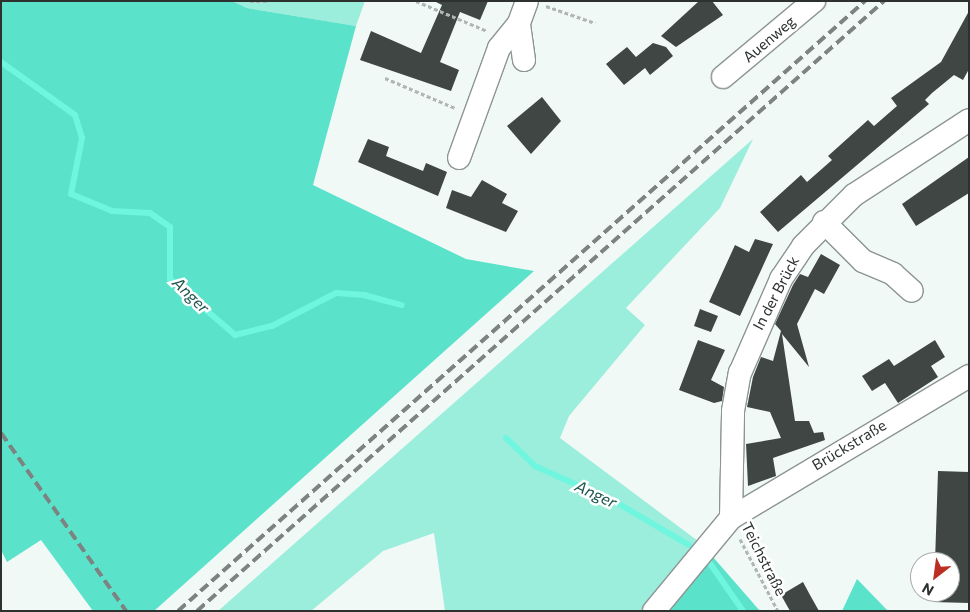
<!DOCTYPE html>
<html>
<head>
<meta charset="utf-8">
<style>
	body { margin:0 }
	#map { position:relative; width:970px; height:612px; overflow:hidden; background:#f1f9f7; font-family:Commissioner,sans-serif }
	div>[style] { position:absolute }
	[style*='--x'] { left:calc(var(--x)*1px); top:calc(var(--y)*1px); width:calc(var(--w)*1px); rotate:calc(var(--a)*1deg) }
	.green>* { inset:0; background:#9beddc }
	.forest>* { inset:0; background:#5ae2ca }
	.stream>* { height:6px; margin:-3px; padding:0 3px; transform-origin:3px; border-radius:3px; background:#70f6de }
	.building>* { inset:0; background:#3f4644 }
	.path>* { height:3px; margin-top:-1.5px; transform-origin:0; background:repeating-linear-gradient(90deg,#afb6b4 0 4px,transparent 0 6.5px) }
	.roads { filter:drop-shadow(1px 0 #8d9593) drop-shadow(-1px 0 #8d9593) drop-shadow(0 1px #8d9593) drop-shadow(0 -1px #8d9593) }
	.minor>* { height:22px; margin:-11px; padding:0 11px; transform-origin:11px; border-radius:11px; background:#fff }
	.rail>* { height:4px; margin-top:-2px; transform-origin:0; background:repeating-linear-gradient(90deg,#7d8381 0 10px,transparent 0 15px) }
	span { translate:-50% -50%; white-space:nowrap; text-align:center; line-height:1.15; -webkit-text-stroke:5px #fff; paint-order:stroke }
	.street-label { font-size:15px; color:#2d3130 }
	.water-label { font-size:16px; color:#1e564d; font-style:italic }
	.frame { position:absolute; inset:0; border:2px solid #2d3130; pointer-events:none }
	.north { position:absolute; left:910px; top:552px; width:50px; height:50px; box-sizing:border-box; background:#fff; border:1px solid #abadac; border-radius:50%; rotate:210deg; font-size:14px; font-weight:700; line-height:20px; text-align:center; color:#2d3130 }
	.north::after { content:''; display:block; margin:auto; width:18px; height:22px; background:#bb2e21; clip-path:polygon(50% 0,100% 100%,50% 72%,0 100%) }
</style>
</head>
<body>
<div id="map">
	<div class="green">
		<i style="clip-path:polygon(232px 1px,365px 1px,356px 26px,247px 8px)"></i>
		<i style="clip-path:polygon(753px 139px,720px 208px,626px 308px,645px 325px,569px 416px,560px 438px,702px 544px,651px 611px,445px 611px,434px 533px,383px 551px,311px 611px,218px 611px)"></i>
	</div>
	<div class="forest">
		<i style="clip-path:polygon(1px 1px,232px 1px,247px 8px,356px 26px,313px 185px,466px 259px,534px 271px,154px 611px,93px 611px,41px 540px,7px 562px,1px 550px)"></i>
		<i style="clip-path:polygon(706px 549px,760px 611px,658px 611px)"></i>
		<i style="clip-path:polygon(857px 579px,888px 611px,842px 611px)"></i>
	</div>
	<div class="stream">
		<i style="--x:1;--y:62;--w:91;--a:35.6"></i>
		<i style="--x:75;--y:115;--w:24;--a:73"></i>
		<i style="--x:82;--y:138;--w:57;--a:101.1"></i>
		<i style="--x:71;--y:194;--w:44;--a:22.5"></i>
		<i style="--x:112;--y:211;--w:38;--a:3"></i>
		<i style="--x:150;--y:213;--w:24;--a:35"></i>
		<i style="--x:170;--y:227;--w:52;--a:90"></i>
		<i style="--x:170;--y:279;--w:86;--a:40.7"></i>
		<i style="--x:235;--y:335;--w:38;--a:-14"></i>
		<i style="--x:272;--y:326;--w:72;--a:-27.3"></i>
		<i style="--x:336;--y:293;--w:28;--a:4"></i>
		<i style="--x:364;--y:295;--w:39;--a:15"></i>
		<i style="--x:506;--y:438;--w:40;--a:44"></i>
		<i style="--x:535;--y:466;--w:92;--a:24.3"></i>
		<i style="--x:619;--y:504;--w:81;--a:30.4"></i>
		<i style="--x:709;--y:562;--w:60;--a:55.2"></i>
	</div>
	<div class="building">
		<i style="clip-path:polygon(434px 1px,488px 1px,480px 20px,460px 12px,440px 62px,459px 70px,451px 91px,360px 60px,371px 31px,421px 53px,442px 5px)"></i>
		<i style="clip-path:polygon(699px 1px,712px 1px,723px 15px,676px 47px,661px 36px)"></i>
		<i style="clip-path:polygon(969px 11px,969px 69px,963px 80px,954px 75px,932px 93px,925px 100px,929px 104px,778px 232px,760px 212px,801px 175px,807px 182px,832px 160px,828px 156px,868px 120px,874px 126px,897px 106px,891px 98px,941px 62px)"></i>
		<i style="clip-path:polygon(653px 43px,666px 47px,673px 56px,650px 75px,645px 68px,624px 85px,606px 64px,627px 47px,636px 57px)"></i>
		<i style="clip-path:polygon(542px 97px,561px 121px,531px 154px,507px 126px)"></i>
		<i style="clip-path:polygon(368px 139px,389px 147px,386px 156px,423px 171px,426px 163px,447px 172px,438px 196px,358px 162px)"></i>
		<i style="clip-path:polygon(969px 157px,969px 193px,916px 226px,902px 204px)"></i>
		<i style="clip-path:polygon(482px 180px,507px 194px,502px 203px,518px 211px,506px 232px,446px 208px,452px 190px,471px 197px)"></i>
		<i style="clip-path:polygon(755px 239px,773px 244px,740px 316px,709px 302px,735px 245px,749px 252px)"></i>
		<i style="clip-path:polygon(821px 254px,840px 265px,824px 294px,815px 289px,797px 324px,809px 367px,782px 334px,795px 421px,809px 421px,814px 433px,823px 432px,825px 440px,773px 458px,776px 476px,748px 486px,746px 444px,781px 438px,770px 412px,747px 407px,753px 377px,761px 357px,773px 361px,781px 331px,775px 324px,793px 285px,800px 274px,808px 277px)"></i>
		<i style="clip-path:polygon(700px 309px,718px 316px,711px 332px,694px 326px)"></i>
		<i style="clip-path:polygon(698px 340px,725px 350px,711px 380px,724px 387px,722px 401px,714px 403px,679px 390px)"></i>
		<i style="clip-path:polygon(935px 340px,945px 357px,931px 366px,938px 377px,898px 403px,885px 383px,872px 391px,862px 376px,889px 359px,894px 366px)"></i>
		<i style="clip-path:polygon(938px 471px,969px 472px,969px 603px,933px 602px,934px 592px,950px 592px,950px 562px,935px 562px)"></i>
		<i style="clip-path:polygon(803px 582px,810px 595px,819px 611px,790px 611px,781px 595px)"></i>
	</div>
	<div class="path">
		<i style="--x:250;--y:1;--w:19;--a:0"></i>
		<i style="--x:416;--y:1;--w:77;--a:22.9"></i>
		<i style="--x:546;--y:6;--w:52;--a:19.1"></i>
		<i style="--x:385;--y:78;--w:76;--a:23.2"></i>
		<i style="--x:740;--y:539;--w:81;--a:62.2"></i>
	</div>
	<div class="roads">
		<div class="minor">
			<i style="--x:524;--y:60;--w:37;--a:-98"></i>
			<i style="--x:519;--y:23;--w:23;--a:-70"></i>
			<i style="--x:723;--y:77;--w:119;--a:-39.9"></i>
			<i style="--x:459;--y:158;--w:117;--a:-70"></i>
			<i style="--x:499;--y:48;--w:32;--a:-51"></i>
			<i style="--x:824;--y:222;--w:55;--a:45"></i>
			<i style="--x:863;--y:261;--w:33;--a:23"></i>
			<i style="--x:893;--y:274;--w:25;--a:42"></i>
			<i style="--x:731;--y:518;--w:107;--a:-88.9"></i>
			<i style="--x:733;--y:411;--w:39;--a:-80"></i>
			<i style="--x:740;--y:373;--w:103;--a:-66.4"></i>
			<i style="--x:781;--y:279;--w:40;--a:-56"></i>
			<i style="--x:803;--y:246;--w:72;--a:-45"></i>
			<i style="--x:854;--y:195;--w:137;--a:-33.1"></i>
			<i style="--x:654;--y:611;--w:121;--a:-50.4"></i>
			<i style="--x:731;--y:518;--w:277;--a:-30.8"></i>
		</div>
	</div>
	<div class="rail">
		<i style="--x:1;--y:433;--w:218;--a:54.9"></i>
		<i style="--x:178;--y:611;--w:919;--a:-41.6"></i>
		<i style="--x:197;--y:611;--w:919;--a:-41.6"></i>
	</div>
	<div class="street-label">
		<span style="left:769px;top:39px;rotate:-40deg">Auenweg</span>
		<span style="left:776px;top:293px;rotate:-62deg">In der Brück</span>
		<span style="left:849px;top:445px;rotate:-31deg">Brückstraße</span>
		<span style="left:764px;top:559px;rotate:63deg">Teichstraße</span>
	</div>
	<div class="water-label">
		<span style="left:191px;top:295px;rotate:44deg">Anger</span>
		<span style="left:596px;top:494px;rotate:25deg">Anger</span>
	</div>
	<div class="frame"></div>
	<div class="north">N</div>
</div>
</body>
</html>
